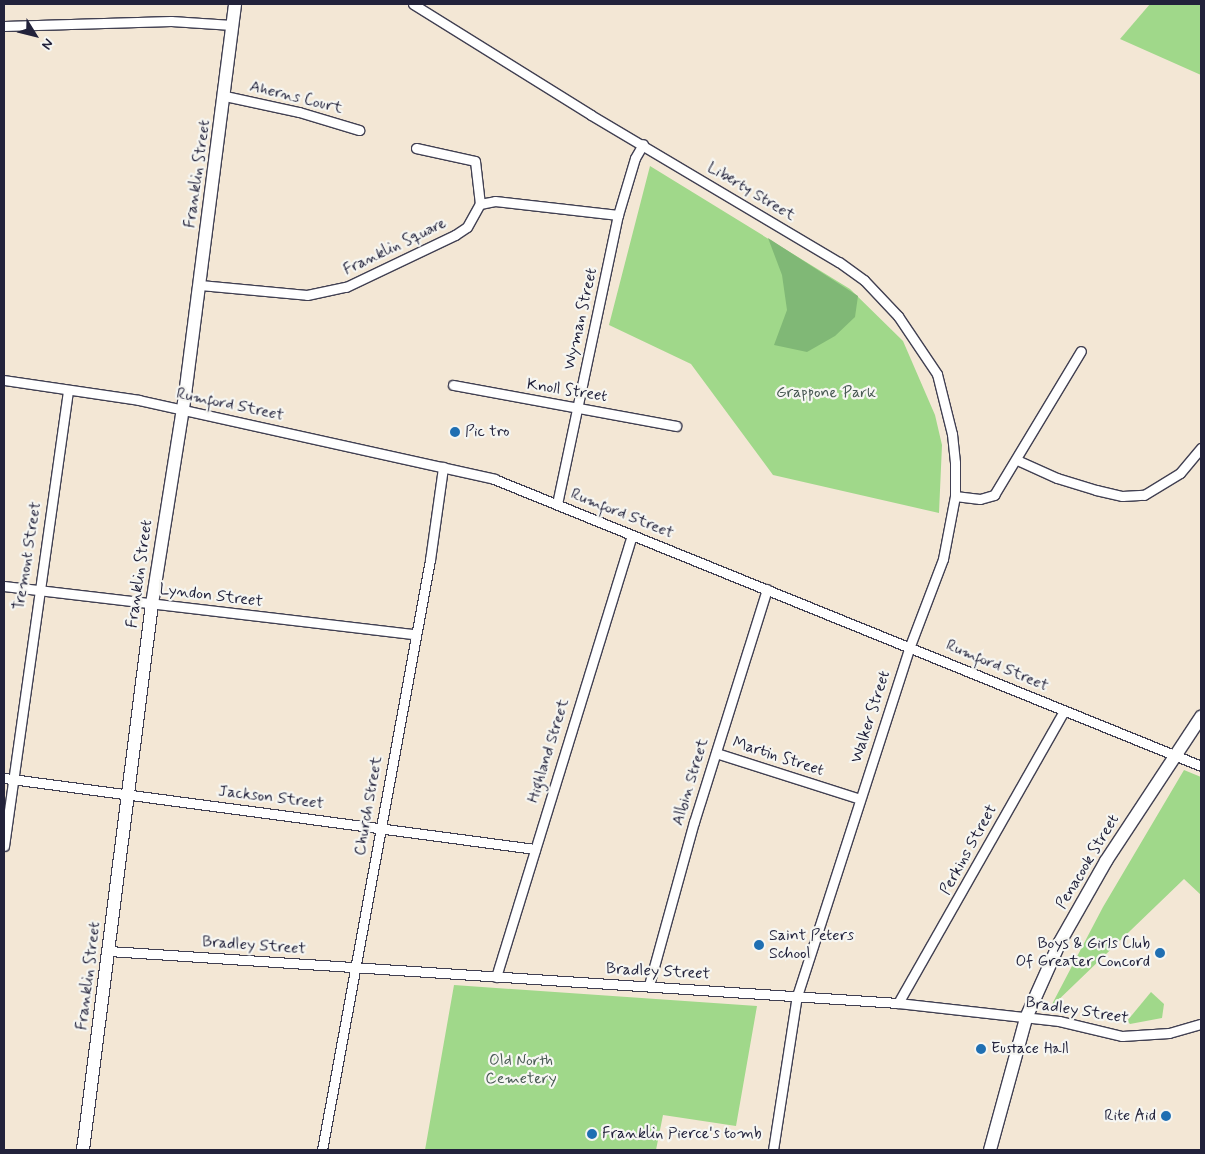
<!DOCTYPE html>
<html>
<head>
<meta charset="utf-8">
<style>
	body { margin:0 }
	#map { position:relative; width:1205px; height:1154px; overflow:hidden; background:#f3e7d5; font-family:Mynerve,sans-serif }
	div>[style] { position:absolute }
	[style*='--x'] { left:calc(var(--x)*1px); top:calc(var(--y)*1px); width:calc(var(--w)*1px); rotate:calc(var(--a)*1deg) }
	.green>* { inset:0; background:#a0d88a }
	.forest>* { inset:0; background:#80b876 }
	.roads { filter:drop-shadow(1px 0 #414052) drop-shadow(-1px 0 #414052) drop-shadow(0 1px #414052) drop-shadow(0 -1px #414052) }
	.street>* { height:9px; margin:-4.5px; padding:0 4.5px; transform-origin:4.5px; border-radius:4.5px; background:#fff }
	.secondary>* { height:12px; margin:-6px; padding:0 6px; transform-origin:6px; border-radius:6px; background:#fff }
	.dots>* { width:14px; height:14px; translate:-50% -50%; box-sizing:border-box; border:2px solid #f6f6f2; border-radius:50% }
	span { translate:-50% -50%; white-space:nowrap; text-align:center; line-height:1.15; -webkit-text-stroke:4.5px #f6f6f2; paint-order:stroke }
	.street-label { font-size:16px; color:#22223b }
	.park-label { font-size:16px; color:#485953 }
	.poi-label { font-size:16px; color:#22223b }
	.left { translate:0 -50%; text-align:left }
	.right { translate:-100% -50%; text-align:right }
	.frame { position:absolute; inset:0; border:5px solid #22223b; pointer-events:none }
	.north { position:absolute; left:10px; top:10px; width:50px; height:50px; -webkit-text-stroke:4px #f6f6f2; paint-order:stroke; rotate:126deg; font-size:14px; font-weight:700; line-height:20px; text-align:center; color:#22223b }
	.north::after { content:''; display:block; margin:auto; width:18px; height:22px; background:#22223b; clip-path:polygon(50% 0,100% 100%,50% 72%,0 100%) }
</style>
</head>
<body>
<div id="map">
	<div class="green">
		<i style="clip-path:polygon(1150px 4px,1201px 4px,1201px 75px,1120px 39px)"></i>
		<i style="clip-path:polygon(650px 166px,850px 289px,903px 341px,935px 415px,942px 445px,939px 513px,773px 475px,691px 364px,609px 325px)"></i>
		<i style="clip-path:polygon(1184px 770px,1201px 777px,1201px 895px,1184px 879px,1050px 1008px,1103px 907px)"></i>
		<i style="clip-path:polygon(454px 985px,757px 1006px,736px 1126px,663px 1115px,656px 1150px,425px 1150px)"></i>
		<i style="clip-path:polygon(1151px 992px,1164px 1004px,1162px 1018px,1130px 1024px,1127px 1021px)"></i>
	</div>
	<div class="forest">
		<i style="clip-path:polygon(768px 238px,858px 296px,855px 317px,835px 336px,807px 352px,774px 345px,787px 310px,782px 275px)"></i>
	</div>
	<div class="roads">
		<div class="street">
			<i style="--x:413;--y:4;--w:210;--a:31.9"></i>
			<i style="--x:591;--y:115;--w:288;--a:30.7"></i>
			<i style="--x:839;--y:262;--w:31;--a:36"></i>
			<i style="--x:864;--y:280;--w:50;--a:46.6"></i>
			<i style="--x:898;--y:316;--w:70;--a:56.1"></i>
			<i style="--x:937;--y:374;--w:62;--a:76"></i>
			<i style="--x:952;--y:434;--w:29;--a:84"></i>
			<i style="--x:955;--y:463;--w:33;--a:90"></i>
			<i style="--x:955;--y:496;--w:64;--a:100.8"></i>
			<i style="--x:943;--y:559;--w:93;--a:110.8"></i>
			<i style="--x:910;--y:646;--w:367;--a:107.9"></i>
			<i style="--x:797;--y:995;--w:157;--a:98.8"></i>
			<i style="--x:4;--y:26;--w:167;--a:-1.7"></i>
			<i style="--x:171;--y:21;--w:61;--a:3.8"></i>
			<i style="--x:225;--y:96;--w:76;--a:12.2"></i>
			<i style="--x:299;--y:112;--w:63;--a:16.7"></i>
			<i style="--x:416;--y:148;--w:60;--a:12.4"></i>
			<i style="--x:475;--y:161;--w:43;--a:83.4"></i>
			<i style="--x:200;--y:285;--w:107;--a:5.3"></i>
			<i style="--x:307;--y:295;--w:40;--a:-12"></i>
			<i style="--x:346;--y:287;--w:121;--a:-25.5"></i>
			<i style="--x:455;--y:235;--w:14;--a:-34"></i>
			<i style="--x:467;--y:227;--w:26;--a:-61"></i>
			<i style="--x:480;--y:204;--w:15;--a:-11"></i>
			<i style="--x:495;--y:201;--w:124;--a:6.5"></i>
			<i style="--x:4;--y:380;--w:136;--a:8.4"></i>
			<i style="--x:139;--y:400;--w:364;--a:12.5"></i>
			<i style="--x:494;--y:479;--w:763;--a:22.09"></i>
			<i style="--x:453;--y:385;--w:227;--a:10.4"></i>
			<i style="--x:1017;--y:460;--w:44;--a:24.2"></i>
			<i style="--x:1057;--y:478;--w:41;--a:17.1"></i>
			<i style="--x:1096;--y:490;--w:27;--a:13"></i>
			<i style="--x:1122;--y:496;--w:22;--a:-3"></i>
			<i style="--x:1144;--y:495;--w:42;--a:-31.4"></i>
			<i style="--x:1180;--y:473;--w:33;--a:-50"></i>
			<i style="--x:955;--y:496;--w:25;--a:7"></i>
			<i style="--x:980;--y:499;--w:15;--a:-16"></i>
			<i style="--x:994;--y:495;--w:168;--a:-58.9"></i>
			<i style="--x:557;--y:504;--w:295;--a:-78.1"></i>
			<i style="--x:618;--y:215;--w:59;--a:-73.4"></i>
			<i style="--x:635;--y:158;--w:16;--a:-60"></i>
			<i style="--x:4;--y:586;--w:413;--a:6.7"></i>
			<i style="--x:716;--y:753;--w:151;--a:17.7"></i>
			<i style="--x:4;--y:778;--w:536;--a:7.62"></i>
			<i style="--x:4;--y:846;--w:460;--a:-82"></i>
			<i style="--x:109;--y:951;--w:791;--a:3.77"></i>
			<i style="--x:898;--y:1003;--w:162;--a:6.4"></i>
			<i style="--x:1059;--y:1021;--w:65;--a:13.4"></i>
			<i style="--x:1122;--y:1036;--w:47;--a:-3.7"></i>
			<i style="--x:1169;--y:1033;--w:33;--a:-16"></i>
			<i style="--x:496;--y:977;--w:462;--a:-72.9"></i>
			<i style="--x:649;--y:985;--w:169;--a:-74.6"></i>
			<i style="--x:694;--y:822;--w:244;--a:-72.6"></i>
			<i style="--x:898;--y:1003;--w:336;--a:-60.4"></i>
			<i style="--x:322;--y:1150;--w:600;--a:-79.63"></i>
			<i style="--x:430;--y:560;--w:94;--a:-82"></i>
		</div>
		<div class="secondary">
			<i style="--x:83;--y:1150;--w:550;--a:-82.8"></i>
			<i style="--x:152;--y:604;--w:212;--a:-81"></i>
			<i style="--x:185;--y:395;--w:394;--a:-82.7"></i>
			<i style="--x:990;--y:1150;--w:137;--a:-74.7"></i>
			<i style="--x:1026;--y:1018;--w:83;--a:-65.9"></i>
			<i style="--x:1060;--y:942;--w:93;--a:-60.4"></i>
			<i style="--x:1106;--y:861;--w:173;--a:-56.6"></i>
		</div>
	</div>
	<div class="dots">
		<i style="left:455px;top:432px;background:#1f6fb2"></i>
		<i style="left:759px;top:945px;background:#1f6fb2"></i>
		<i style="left:1160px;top:953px;background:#1f6fb2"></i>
		<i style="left:981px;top:1049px;background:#1f6fb2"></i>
		<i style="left:1166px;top:1116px;background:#1f6fb2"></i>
		<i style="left:592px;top:1134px;background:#1f6fb2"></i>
	</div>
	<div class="street-label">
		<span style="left:296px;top:98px;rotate:14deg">Aherns Court</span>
		<span style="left:198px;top:174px;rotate:-82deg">Franklin Street</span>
		<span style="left:751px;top:192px;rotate:31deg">Liberty Street</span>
		<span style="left:395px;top:247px;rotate:-26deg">Franklin Square</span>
		<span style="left:581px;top:319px;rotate:-77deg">Wyman Street</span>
		<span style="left:567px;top:391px;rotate:9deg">Knoll Street</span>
		<span style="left:230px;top:405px;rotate:12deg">Rumford Street</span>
		<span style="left:622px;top:514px;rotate:22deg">Rumford Street</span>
		<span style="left:28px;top:556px;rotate:-81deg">Tremont Street</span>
		<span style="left:140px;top:574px;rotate:-82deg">Franklin Street</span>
		<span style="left:211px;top:596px;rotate:7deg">Lyndon Street</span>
		<span style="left:997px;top:666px;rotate:23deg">Rumford Street</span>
		<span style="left:871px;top:717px;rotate:-72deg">Walker Street</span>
		<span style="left:549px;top:751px;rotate:-73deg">Highland Street</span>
		<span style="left:778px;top:757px;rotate:18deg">Martin Street</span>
		<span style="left:691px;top:782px;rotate:-73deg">Albin Street</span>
		<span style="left:271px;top:798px;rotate:7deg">Jackson Street</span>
		<span style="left:369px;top:806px;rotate:-80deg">Church Street</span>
		<span style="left:969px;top:850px;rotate:-61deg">Perkins Street</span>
		<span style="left:1088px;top:862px;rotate:-59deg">Penacook Street</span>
		<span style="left:254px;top:946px;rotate:4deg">Bradley Street</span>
		<span style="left:658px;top:972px;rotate:3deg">Bradley Street</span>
		<span style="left:89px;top:976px;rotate:-83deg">Franklin Street</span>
		<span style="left:1077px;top:1011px;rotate:9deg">Bradley Street</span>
	</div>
	<div class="park-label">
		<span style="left:826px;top:393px">Grappone Park</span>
		<span style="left:521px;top:1070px">Old North<br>Cemetery</span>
	</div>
	<div class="poi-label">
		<span class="left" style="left:465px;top:432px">Pic tro</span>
		<span class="left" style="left:769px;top:945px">Saint Peters<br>School</span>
		<span class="right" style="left:1150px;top:953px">Boys &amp; Girls Club<br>Of Greater Concord</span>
		<span class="left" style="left:991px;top:1049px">Eustace Hall</span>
		<span class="right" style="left:1156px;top:1116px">Rite Aid</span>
		<span class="left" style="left:602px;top:1134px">Franklin Pierce's tomb</span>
	</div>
	<div class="frame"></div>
	<div class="north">N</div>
</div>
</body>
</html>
